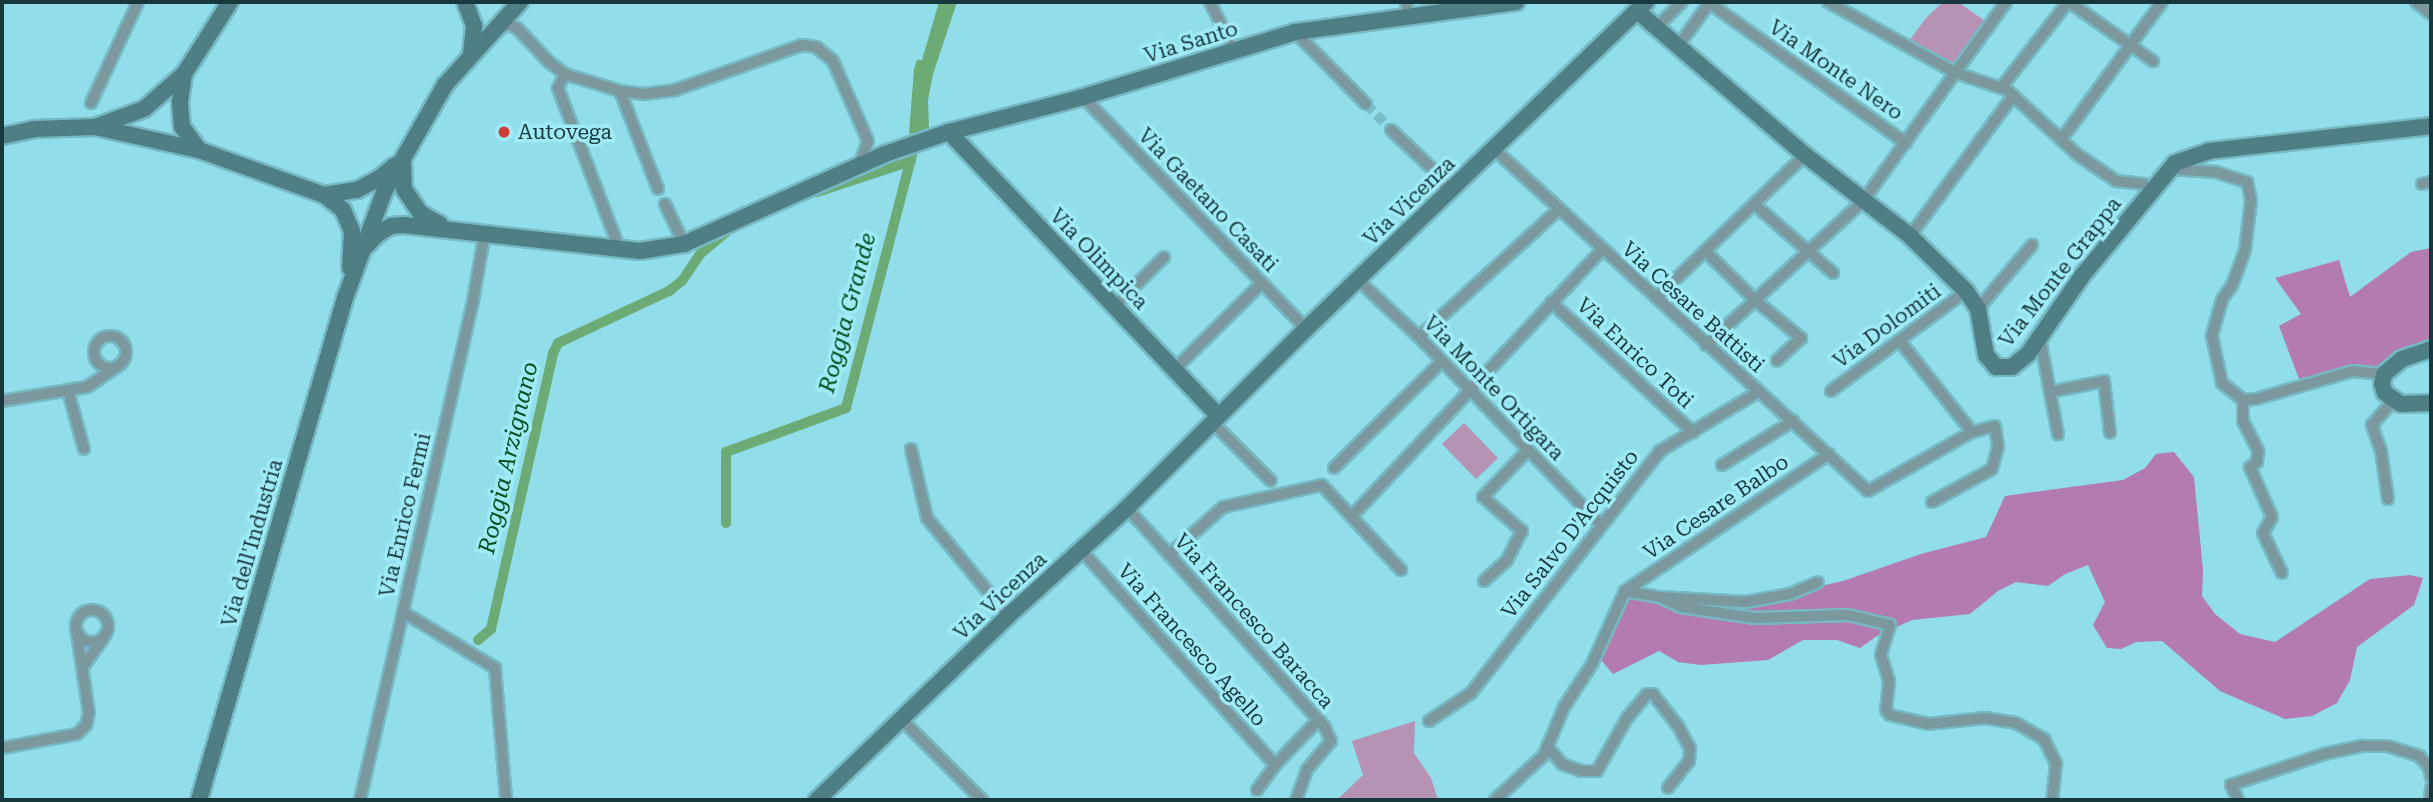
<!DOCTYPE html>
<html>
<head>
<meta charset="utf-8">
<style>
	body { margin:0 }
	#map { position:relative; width:2433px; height:802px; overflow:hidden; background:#91dde9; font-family:"Roboto Serif",serif }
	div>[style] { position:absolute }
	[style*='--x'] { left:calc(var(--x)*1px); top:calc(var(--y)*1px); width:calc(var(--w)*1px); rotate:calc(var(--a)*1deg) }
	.green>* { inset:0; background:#b692b4 }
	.forest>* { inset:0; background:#b37bb0 }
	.water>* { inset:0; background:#6caa76 }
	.canal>* { height:10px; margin:-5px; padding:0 5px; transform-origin:5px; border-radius:5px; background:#6caa76 }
	.street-tunnel>* { height:10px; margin-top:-5px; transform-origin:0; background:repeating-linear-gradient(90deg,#79bcc7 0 10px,transparent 0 15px) }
	.roads { filter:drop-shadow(2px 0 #77b9c3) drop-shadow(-2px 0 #77b9c3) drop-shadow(0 2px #77b9c3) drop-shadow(0 -2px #77b9c3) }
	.street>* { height:10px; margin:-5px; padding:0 5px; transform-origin:5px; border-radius:5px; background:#7a989d }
	.street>.ring { margin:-5px; padding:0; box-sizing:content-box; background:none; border:10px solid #7a989d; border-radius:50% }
	.secondary>* { height:16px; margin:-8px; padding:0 8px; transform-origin:8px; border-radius:8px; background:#4f7e85 }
	.dots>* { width:19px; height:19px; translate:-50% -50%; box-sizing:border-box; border:4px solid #9eeaf6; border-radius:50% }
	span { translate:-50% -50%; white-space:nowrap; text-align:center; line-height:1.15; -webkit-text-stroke:7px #9eeaf6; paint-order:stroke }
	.street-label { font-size:21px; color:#19383d }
	.poi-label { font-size:21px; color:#19383d }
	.left { translate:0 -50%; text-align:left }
	.water-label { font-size:23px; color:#004c1b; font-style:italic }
	.frame { position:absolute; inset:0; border:4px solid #19383d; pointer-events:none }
</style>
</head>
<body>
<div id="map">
	<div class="green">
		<i style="clip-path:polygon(1943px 2px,1958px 2px,1985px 21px,1954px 67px,1909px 41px,1926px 18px)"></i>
		<i style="clip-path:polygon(1464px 423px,1498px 458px,1476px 479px,1442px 444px)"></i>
		<i style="clip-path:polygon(1415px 721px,1414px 753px,1431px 778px,1438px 800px,1337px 800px,1363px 775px,1352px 741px)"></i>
	</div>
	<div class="forest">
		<i style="clip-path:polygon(2431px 248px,2431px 349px,2383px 374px,2353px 372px,2302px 387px,2279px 326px,2301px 314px,2275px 278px,2339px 260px,2350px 297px,2411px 252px)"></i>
		<i style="clip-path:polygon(2174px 452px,2194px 477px,2203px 570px,2202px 596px,2215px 614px,2240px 634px,2275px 642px,2370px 579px,2410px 575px,2423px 578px,2414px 605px,2357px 647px,2350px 680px,2337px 703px,2312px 716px,2285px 719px,2220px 691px,2162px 641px,2136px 642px,2121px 649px,2107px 648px,2093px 625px,2105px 602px,2088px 565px,2065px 574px,2048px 586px,2016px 582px,1998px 591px,1970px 614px,1912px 620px,1877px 636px,1860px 648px,1837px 640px,1803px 640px,1768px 660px,1701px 665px,1678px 662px,1659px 651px,1613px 674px,1600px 659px,1632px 594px,1712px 600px,1774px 596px,1843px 581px,1921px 554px,1986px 537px,2005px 496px,2123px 480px,2145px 468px,2156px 454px)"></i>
	</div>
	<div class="water">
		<i style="clip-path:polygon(939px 2px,957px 2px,933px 74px,928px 100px,929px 128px,909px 134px,914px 69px,917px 60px,922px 60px)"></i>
	</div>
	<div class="canal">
		<i style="--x:817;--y:192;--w:99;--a:-18.3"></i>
		<i style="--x:726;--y:523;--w:71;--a:-90"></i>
		<i style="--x:726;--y:452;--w:128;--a:-20.1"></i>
		<i style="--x:846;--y:408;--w:298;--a:-75.4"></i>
		<i style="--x:478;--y:640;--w:17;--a:-40"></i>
		<i style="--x:491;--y:629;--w:283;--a:-77.3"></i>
		<i style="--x:553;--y:353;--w:11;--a:-63"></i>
		<i style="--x:558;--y:343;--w:123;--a:-25.1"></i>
		<i style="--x:669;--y:291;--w:16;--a:-38"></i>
		<i style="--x:682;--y:281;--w:32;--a:-56"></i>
		<i style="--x:700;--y:254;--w:38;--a:-40"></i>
	</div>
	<div class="street-tunnel">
		<i style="--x:1366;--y:104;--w:36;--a:46"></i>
	</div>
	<div class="roads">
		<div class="street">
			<i style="--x:1210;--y:2;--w:55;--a:63.9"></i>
			<i style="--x:1406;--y:2;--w:12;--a:81"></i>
			<i style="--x:1708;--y:2;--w:243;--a:35.5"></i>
			<i style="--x:1828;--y:2;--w:146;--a:29"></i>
			<i style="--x:1956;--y:73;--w:54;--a:18.4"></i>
			<i style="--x:2007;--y:90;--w:96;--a:42.5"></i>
			<i style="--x:2078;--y:155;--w:46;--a:34.4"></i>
			<i style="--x:2116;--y:181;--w:28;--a:6"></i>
			<i style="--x:2069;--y:2;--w:103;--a:35.1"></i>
			<i style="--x:2416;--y:2;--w:19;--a:39"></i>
			<i style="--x:1657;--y:27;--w:35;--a:-45"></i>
			<i style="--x:500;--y:29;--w:9;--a:-36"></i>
			<i style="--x:507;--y:24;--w:11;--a:22"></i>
			<i style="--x:517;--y:28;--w:47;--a:46.7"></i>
			<i style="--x:549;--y:62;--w:20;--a:37"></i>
			<i style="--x:565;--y:74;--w:58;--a:17.2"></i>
			<i style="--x:620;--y:91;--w:24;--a:7"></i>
			<i style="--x:644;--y:94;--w:31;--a:-7"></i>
			<i style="--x:675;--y:90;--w:135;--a:-19.5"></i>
			<i style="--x:802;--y:45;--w:14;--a:8"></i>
			<i style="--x:816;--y:47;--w:22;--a:39"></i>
			<i style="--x:833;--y:61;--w:87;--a:66.4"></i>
			<i style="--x:868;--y:141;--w:27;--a:110"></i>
			<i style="--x:1295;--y:32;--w:101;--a:45.4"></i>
			<i style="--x:1679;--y:45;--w:53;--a:-54.2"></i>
			<i style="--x:565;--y:74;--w:16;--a:117"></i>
			<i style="--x:558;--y:88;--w:171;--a:69.1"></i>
			<i style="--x:2001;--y:88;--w:109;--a:-52.1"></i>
			<i style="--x:620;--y:91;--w:105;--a:68.8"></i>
			<i style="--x:1083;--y:97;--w:322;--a:46.1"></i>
			<i style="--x:91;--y:103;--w:111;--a:-65"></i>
			<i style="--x:1391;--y:130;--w:66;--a:43.2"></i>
			<i style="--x:1439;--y:175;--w:19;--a:62"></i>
			<i style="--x:2061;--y:140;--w:171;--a:-53.8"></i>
			<i style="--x:1494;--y:149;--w:507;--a:42.44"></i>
			<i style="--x:1868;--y:491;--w:120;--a:-29.6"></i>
			<i style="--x:1972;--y:432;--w:117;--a:-128.4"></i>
			<i style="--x:2170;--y:169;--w:46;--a:3.7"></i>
			<i style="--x:2216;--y:172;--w:33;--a:18"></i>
			<i style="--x:2247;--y:182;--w:18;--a:77"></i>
			<i style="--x:2251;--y:200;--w:50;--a:96.8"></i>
			<i style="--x:2245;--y:250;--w:37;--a:110"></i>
			<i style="--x:2232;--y:285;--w:18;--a:124"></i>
			<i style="--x:2222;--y:300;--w:37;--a:106"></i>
			<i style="--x:2212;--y:336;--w:48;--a:78"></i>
			<i style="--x:2222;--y:383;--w:27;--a:39"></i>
			<i style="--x:2243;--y:400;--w:13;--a:-4"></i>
			<i style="--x:2256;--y:399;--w:101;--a:-16.1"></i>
			<i style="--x:2353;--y:371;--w:31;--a:6"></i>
			<i style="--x:2422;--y:184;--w:9;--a:-13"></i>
			<i style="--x:665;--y:204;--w:44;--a:64.6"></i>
			<i style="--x:1754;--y:204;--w:105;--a:41.1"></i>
			<i style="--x:485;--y:232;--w:70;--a:99.9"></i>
			<i style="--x:473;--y:301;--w:319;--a:102.7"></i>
			<i style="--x:403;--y:612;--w:108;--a:31.3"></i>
			<i style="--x:495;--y:668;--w:132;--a:85.2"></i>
			<i style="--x:1910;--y:236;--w:174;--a:-53.7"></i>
			<i style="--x:1705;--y:251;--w:70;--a:44.4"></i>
			<i style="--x:1755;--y:300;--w:60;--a:39.6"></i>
			<i style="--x:1801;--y:338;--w:33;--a:137"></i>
			<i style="--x:1358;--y:280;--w:83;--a:43.1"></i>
			<i style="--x:1419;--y:337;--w:262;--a:45.9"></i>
			<i style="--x:1656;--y:298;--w:207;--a:-43.8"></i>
			<i style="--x:1551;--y:302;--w:193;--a:42.5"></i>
			<i style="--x:1115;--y:306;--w:69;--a:-45"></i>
			<i style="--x:1978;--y:309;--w:84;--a:-49.8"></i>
			<i class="ring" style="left:94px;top:336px;width:22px;height:22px"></i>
			<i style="--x:1419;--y:337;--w:190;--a:-42.4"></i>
			<i style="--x:2040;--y:339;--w:97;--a:79.3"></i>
			<i style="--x:1706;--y:345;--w:213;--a:-42.5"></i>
			<i style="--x:1863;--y:201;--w:245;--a:-54.3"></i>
			<i style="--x:1175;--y:369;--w:121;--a:-44.7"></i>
			<i style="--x:68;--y:391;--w:60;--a:74.6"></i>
			<i style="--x:1831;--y:391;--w:168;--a:-36.5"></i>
			<i style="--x:2050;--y:392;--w:55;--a:-11.5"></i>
			<i style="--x:2104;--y:381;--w:52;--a:83.4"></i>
			<i style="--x:2243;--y:400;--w:21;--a:90"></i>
			<i style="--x:2243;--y:421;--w:34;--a:63"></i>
			<i style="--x:2258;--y:451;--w:11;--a:95"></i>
			<i style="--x:2257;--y:462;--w:9;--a:144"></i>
			<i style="--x:2250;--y:467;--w:55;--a:66.3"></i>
			<i style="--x:2272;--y:517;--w:18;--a:119"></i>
			<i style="--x:2263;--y:533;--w:44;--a:64.6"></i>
			<i style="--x:2;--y:401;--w:86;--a:-9.4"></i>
			<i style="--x:87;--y:387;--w:37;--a:-34"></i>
			<i style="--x:1212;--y:422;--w:83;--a:45"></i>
			<i style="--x:911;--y:449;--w:71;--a:76.9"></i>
			<i style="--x:927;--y:518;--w:127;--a:50.4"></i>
			<i style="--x:1722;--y:465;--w:84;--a:-31.8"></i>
			<i style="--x:1334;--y:468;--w:152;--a:-44.7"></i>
			<i style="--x:2388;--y:499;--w:49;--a:-98.3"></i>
			<i style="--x:2381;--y:451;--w:28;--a:-109"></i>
			<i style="--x:2372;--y:425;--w:32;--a:-49"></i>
			<i style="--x:1932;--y:502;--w:68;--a:-28.8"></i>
			<i style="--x:1992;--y:469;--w:24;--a:-75"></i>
			<i style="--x:1998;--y:446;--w:20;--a:-99"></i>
			<i style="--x:1995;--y:426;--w:24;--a:165"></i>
			<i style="--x:1127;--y:508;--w:294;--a:47.9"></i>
			<i style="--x:1324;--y:726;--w:17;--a:65"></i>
			<i style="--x:1331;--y:741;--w:38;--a:130"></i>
			<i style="--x:1307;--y:770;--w:32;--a:110"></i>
			<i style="--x:1352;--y:516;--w:365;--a:-46.8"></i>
			<i style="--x:1080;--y:549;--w:291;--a:47.9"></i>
			<i style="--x:1169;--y:555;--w:72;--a:-41.6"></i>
			<i style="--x:1223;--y:507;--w:101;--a:-12.5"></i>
			<i style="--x:1322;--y:485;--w:116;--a:47.1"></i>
			<i style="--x:1484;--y:581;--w:31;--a:-42"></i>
			<i style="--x:1507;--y:560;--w:33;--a:-63"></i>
			<i style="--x:1522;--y:531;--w:52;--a:-138.9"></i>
			<i style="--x:1483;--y:497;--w:65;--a:-46.2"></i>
			<i style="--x:1625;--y:591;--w:35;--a:10"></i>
			<i style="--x:1659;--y:597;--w:87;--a:3.3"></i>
			<i style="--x:1746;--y:602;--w:45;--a:-10.3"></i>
			<i style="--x:1790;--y:594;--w:30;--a:-23"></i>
			<i style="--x:1659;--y:597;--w:24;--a:24"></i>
			<i style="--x:1681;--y:607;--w:75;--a:8.5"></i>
			<i style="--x:1755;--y:618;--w:93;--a:-1.8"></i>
			<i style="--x:1848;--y:615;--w:43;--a:13.4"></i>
			<i style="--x:1890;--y:625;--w:31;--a:107"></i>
			<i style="--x:1881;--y:655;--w:28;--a:73"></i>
			<i style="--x:1889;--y:682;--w:28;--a:96"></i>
			<i style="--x:1886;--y:710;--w:6;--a:51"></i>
			<i style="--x:1890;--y:715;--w:39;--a:13"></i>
			<i style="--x:1928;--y:724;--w:57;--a:-6"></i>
			<i style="--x:1985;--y:718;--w:31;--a:9"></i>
			<i style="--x:2016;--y:723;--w:32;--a:30"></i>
			<i style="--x:2044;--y:739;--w:28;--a:64"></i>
			<i style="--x:2056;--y:764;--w:36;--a:96"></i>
			<i class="ring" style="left:76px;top:610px;width:22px;height:22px"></i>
			<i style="--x:83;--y:667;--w:35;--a:-55"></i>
			<i style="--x:901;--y:719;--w:115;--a:45"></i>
			<i style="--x:1429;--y:721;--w:50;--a:-33.7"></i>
			<i style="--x:1471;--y:693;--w:307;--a:-52"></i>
			<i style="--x:1660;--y:451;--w:114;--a:-31"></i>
			<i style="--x:1547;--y:746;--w:23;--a:50"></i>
			<i style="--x:1562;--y:764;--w:20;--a:20"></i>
			<i style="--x:1581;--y:771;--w:16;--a:0"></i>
			<i style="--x:1597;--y:771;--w:61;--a:-60.5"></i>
			<i style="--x:1627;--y:718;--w:31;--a:-50"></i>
			<i style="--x:1647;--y:694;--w:6;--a:0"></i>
			<i style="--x:1653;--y:694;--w:41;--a:52"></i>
			<i style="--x:1678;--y:726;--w:26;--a:62"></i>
			<i style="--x:1690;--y:749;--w:12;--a:95"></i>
			<i style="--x:1689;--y:761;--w:34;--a:128"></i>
			<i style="--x:2;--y:748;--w:76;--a:-10.6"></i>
			<i style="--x:77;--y:734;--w:13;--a:-45"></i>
			<i style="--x:86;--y:725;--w:12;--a:-76"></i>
			<i style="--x:89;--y:713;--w:87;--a:-98.6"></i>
			<i style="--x:1257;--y:790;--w:31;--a:-54"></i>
			<i style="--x:1275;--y:765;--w:62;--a:-46.3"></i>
			<i style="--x:360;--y:800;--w:193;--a:-77.1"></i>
			<i style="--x:1495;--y:800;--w:67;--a:-42.6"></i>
			<i style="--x:1544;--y:755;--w:52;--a:-67.4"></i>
			<i style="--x:1564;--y:707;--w:51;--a:-56.9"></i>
			<i style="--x:1592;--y:664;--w:80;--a:-65.7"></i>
			<i style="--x:1625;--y:591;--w:246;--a:-33.9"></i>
			<i style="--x:2238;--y:800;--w:17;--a:-115"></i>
			<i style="--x:2231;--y:785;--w:98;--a:-18.4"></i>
			<i style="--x:2324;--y:754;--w:40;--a:-12"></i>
			<i style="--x:2363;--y:746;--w:24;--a:0"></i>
			<i style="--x:2387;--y:746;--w:34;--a:17"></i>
			<i style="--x:2419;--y:756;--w:15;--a:48"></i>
			<i style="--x:2429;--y:767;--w:10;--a:79"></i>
			<i style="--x:2430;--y:800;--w:12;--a:-85"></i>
		</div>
		<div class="secondary">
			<i style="--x:465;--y:2;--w:26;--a:69"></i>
			<i style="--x:474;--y:26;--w:30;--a:96"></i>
			<i style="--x:1637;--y:11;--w:221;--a:40.6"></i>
			<i style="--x:1805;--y:155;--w:133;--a:37.6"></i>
			<i style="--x:1910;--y:236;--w:78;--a:44.5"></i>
			<i style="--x:1966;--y:291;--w:22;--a:56"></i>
			<i style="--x:1978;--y:309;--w:47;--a:80.1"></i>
			<i style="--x:1986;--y:355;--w:16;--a:50"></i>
			<i style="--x:1996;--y:367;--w:16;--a:0"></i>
			<i style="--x:2012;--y:367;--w:21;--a:-39"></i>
			<i style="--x:2028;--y:354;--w:95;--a:-55.3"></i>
			<i style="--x:2082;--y:276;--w:146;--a:-50.5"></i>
			<i style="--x:2175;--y:163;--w:36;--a:-19"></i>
			<i style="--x:2209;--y:151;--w:223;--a:-6.4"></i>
			<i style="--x:95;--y:127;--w:52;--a:-20.2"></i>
			<i style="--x:144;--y:109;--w:53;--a:-41.2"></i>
			<i style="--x:949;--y:132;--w:390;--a:46.5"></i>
			<i style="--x:2;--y:136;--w:33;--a:-12"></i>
			<i style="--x:34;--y:129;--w:61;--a:-1.9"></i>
			<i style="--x:95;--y:127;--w:107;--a:12.5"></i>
			<i style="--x:199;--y:150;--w:133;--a:19.8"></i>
			<i style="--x:324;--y:195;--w:24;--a:38"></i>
			<i style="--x:343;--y:210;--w:23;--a:67"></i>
			<i style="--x:352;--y:231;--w:37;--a:93"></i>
			<i style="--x:199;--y:150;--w:29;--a:-126"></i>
			<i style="--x:182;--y:127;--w:25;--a:-95"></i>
			<i style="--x:180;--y:102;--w:28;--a:-82"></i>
			<i style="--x:184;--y:74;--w:85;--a:-57.4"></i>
			<i style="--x:403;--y:162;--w:27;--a:88"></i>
			<i style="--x:404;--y:189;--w:29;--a:56"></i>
			<i style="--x:420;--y:213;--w:23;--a:29"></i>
			<i style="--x:324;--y:195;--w:33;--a:-9"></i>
			<i style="--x:357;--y:190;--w:24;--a:-28"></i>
			<i style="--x:378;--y:179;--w:22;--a:-39"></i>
			<i style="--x:364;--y:248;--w:21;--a:-45"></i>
			<i style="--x:379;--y:233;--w:14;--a:-30"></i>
			<i style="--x:391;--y:226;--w:13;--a:-4"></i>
			<i style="--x:404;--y:225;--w:237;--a:6.3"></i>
			<i style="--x:640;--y:251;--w:45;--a:-9"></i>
			<i style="--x:684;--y:244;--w:220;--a:-24.1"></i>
			<i style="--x:885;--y:154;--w:68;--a:-19"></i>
			<i style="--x:949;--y:132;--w:138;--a:-14.6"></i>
			<i style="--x:1083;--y:97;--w:222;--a:-17"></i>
			<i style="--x:1295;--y:32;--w:223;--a:-7.7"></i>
			<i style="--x:2431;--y:349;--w:31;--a:161"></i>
			<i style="--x:2402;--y:359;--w:23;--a:140"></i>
			<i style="--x:2384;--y:374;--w:10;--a:101"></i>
			<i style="--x:2382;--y:384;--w:9;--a:72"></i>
			<i style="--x:2385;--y:393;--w:19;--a:35"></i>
			<i style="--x:2401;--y:404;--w:30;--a:-2"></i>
			<i style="--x:199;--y:800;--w:523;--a:-73.78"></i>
			<i style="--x:345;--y:298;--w:113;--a:-69.8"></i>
			<i style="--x:384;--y:192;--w:123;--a:-60.3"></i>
			<i style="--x:445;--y:85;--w:112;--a:-47.9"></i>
			<i style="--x:817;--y:800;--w:265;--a:-43.9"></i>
			<i style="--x:1008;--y:616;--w:161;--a:-42.2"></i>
			<i style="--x:1127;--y:508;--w:253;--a:-45"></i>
			<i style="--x:1306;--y:329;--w:472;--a:-43.9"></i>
		</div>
	</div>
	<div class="dots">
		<i style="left:504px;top:132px;background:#cc3f34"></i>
	</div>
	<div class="street-label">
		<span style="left:1191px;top:42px;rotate:-17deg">Via Santo</span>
		<span style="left:1836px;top:70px;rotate:35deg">Via Monte Nero</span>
		<span style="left:1208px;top:200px;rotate:46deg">Via Gaetano Casati</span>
		<span style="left:1409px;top:201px;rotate:-44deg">Via Vicenza</span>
		<span style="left:1099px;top:259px;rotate:46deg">Via Olimpica</span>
		<span style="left:2060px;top:272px;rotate:-52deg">Via Monte Grappa</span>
		<span style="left:1693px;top:307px;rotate:42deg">Via Cesare Battisti</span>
		<span style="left:1887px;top:326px;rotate:-36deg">Via Dolomiti</span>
		<span style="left:1635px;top:353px;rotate:43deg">Via Enrico Toti</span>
		<span style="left:1494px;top:388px;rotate:46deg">Via Monte Ortigara</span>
		<span style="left:1716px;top:507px;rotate:-34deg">Via Cesare Balbo</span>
		<span style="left:405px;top:515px;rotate:-77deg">Via Enrico Fermi</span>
		<span style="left:1570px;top:534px;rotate:-52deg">Via Salvo D'Acquisto</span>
		<span style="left:252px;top:543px;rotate:-74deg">Via dell'Industria</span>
		<span style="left:1000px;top:596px;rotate:-43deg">Via Vicenza</span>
		<span style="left:1254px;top:621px;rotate:48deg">Via Francesco Baracca</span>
		<span style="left:1192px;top:645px;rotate:48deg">Via Francesco Agello</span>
	</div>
	<div class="poi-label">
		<span class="left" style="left:518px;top:132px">Autovega</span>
	</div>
	<div class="water-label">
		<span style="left:848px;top:313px;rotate:-75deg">Roggia Grande</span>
		<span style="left:509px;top:458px;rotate:-77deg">Roggia Arzignano</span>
	</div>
	<div class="frame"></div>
</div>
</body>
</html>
